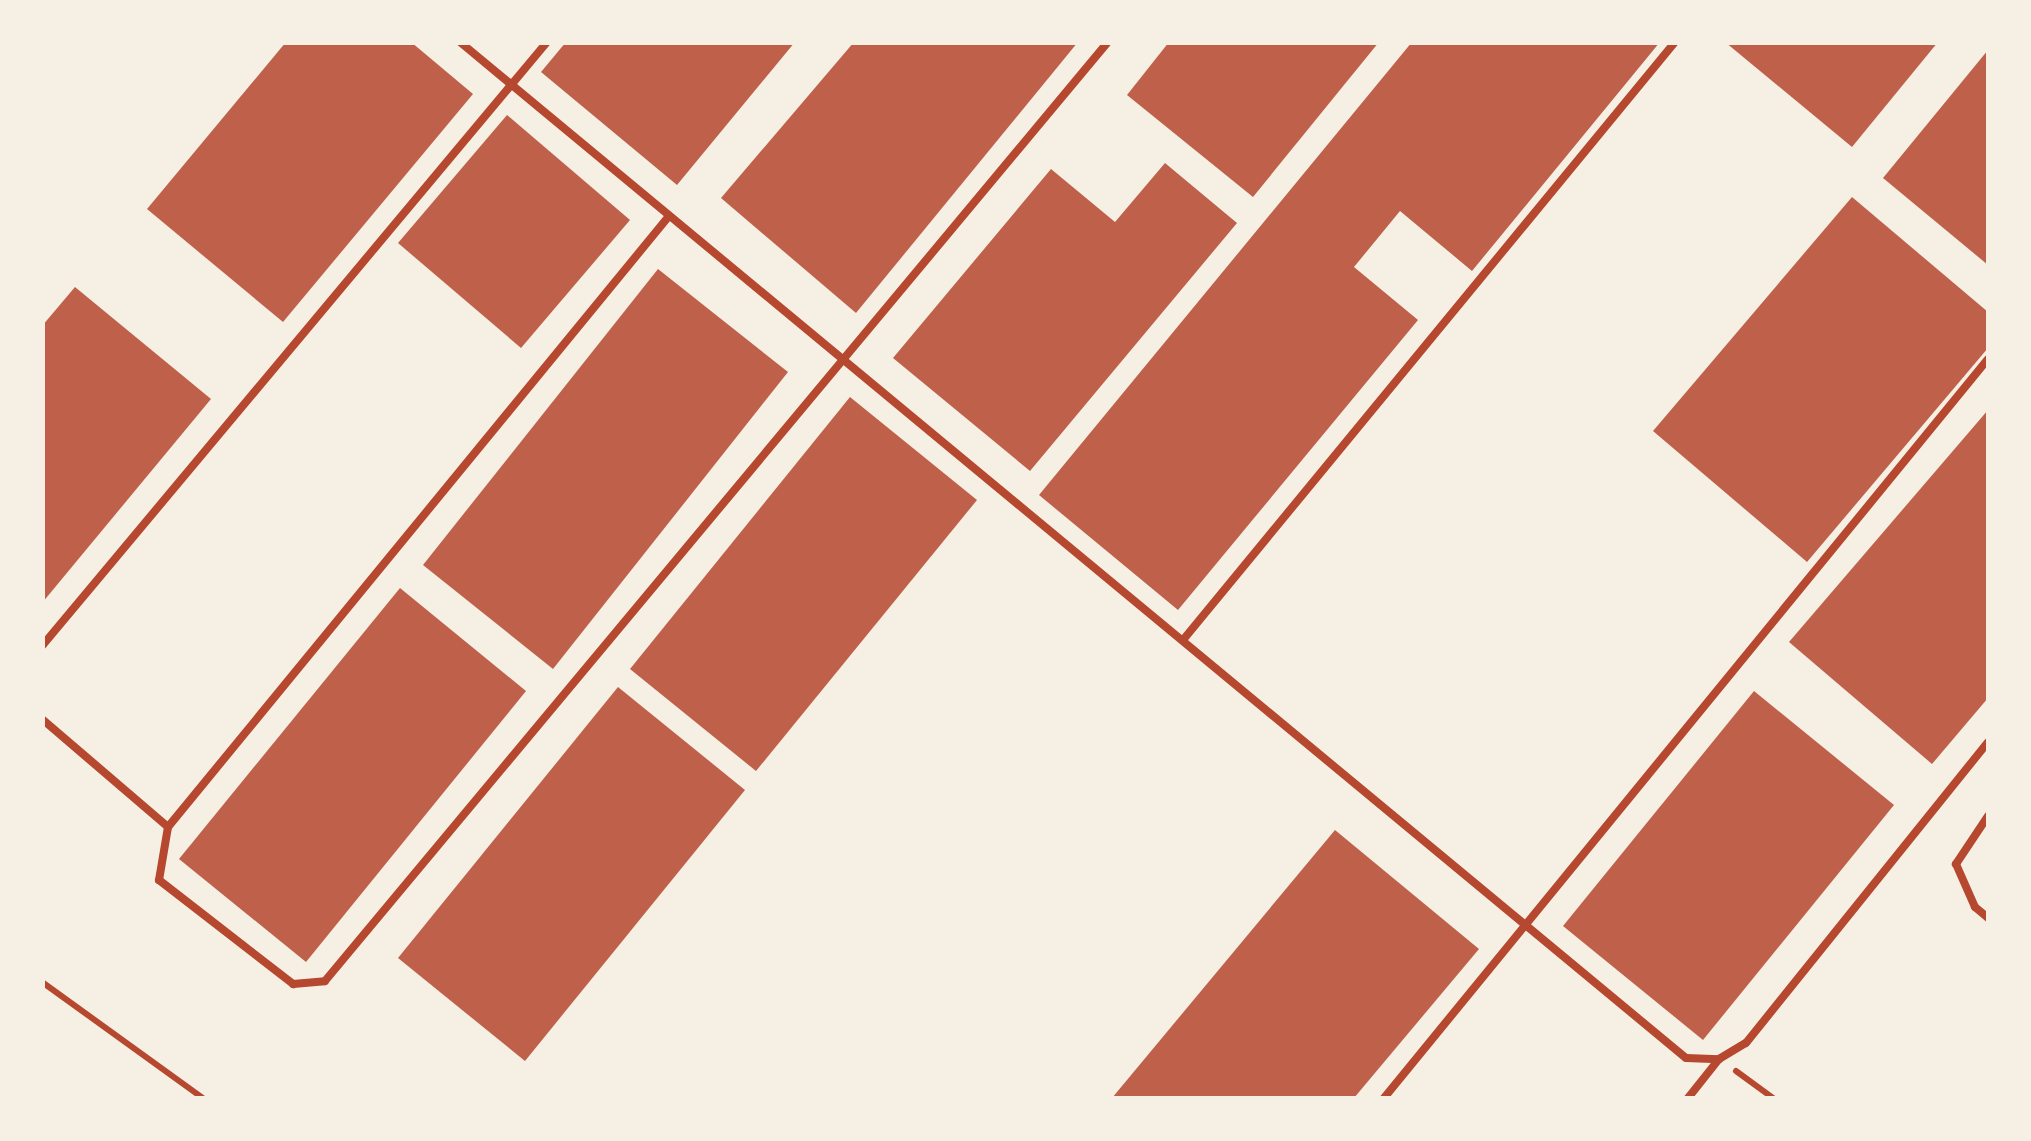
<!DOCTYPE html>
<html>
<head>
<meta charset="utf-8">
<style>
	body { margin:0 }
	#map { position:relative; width:2031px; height:1141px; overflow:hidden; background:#f6efe4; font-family:"Playfair Display",serif }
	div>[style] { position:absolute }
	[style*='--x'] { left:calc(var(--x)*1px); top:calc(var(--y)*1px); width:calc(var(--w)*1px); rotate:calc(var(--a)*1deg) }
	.building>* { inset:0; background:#bf614a }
	.path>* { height:6px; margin:-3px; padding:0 3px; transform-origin:3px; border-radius:3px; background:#b5482f }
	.service>* { height:8px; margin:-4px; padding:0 4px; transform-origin:4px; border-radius:4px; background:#b5482f }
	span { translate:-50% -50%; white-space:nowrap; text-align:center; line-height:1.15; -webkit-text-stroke:8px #f6efe4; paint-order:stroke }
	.frame { position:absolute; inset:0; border:45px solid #f6efe4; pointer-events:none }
</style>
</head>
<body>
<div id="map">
	<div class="building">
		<i style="clip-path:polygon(286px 42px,411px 42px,473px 94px,283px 322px,147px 209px)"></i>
		<i style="clip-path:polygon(566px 42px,795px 42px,677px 185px,541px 72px)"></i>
		<i style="clip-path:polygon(854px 42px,1078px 42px,856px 313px,721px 198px)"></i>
		<i style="clip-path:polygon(1169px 42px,1379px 42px,1253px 197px,1127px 95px)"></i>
		<i style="clip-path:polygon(1412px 42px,1660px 42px,1472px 271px,1400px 211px,1354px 267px,1418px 320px,1178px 610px,1039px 495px)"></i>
		<i style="clip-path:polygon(1725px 42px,1938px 42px,1852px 147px)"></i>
		<i style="clip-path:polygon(1988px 50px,1988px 265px,1883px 178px)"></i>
		<i style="clip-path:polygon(507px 115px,630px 220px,521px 348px,398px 243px)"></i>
		<i style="clip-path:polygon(1165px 163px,1237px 223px,1030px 471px,893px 358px,1051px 169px,1115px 222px)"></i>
		<i style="clip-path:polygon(1852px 197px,1988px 312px,1988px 348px,1807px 562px,1653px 431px)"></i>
		<i style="clip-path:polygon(658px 269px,788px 372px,553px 669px,423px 565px)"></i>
		<i style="clip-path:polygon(75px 287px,211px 399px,42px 603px,42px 326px)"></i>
		<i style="clip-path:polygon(850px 397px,977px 500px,756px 771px,630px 669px)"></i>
		<i style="clip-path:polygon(1988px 410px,1988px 698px,1932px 764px,1789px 642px)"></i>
		<i style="clip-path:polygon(400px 588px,526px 691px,306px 962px,179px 859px)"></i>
		<i style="clip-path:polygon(618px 687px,745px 790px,525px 1061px,398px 958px)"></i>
		<i style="clip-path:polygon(1754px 691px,1894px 805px,1703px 1040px,1563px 926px)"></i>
		<i style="clip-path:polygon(1335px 830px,1479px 949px,1354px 1098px,1112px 1098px)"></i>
	</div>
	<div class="path">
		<i style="--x:42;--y:982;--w:198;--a:35.8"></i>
		<i style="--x:1736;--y:1071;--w:46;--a:36.1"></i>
	</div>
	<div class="service">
		<i style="--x:460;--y:42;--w:1592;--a:39.65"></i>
		<i style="--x:1686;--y:1058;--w:33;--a:2"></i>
		<i style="--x:1719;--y:1059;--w:31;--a:-31"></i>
		<i style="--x:1746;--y:1043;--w:386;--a:-51.2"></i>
		<i style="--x:669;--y:216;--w:790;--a:129.35"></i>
		<i style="--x:168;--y:827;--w:54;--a:99.6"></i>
		<i style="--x:159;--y:880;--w:170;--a:37.8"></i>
		<i style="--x:293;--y:984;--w:32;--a:-5"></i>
		<i style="--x:325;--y:981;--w:1223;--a:-50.18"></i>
		<i style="--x:1183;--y:640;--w:774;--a:-50.55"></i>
		<i style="--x:42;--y:646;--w:787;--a:-50.1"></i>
		<i style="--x:42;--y:719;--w:166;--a:40.6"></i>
		<i style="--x:1988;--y:816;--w:58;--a:123.7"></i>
		<i style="--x:1956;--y:864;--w:47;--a:66.2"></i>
		<i style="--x:1975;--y:907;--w:17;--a:40"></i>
		<i style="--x:1384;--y:1098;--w:954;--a:-50.74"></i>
		<i style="--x:1688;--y:1098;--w:50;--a:-51.5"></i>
	</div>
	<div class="frame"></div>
</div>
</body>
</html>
